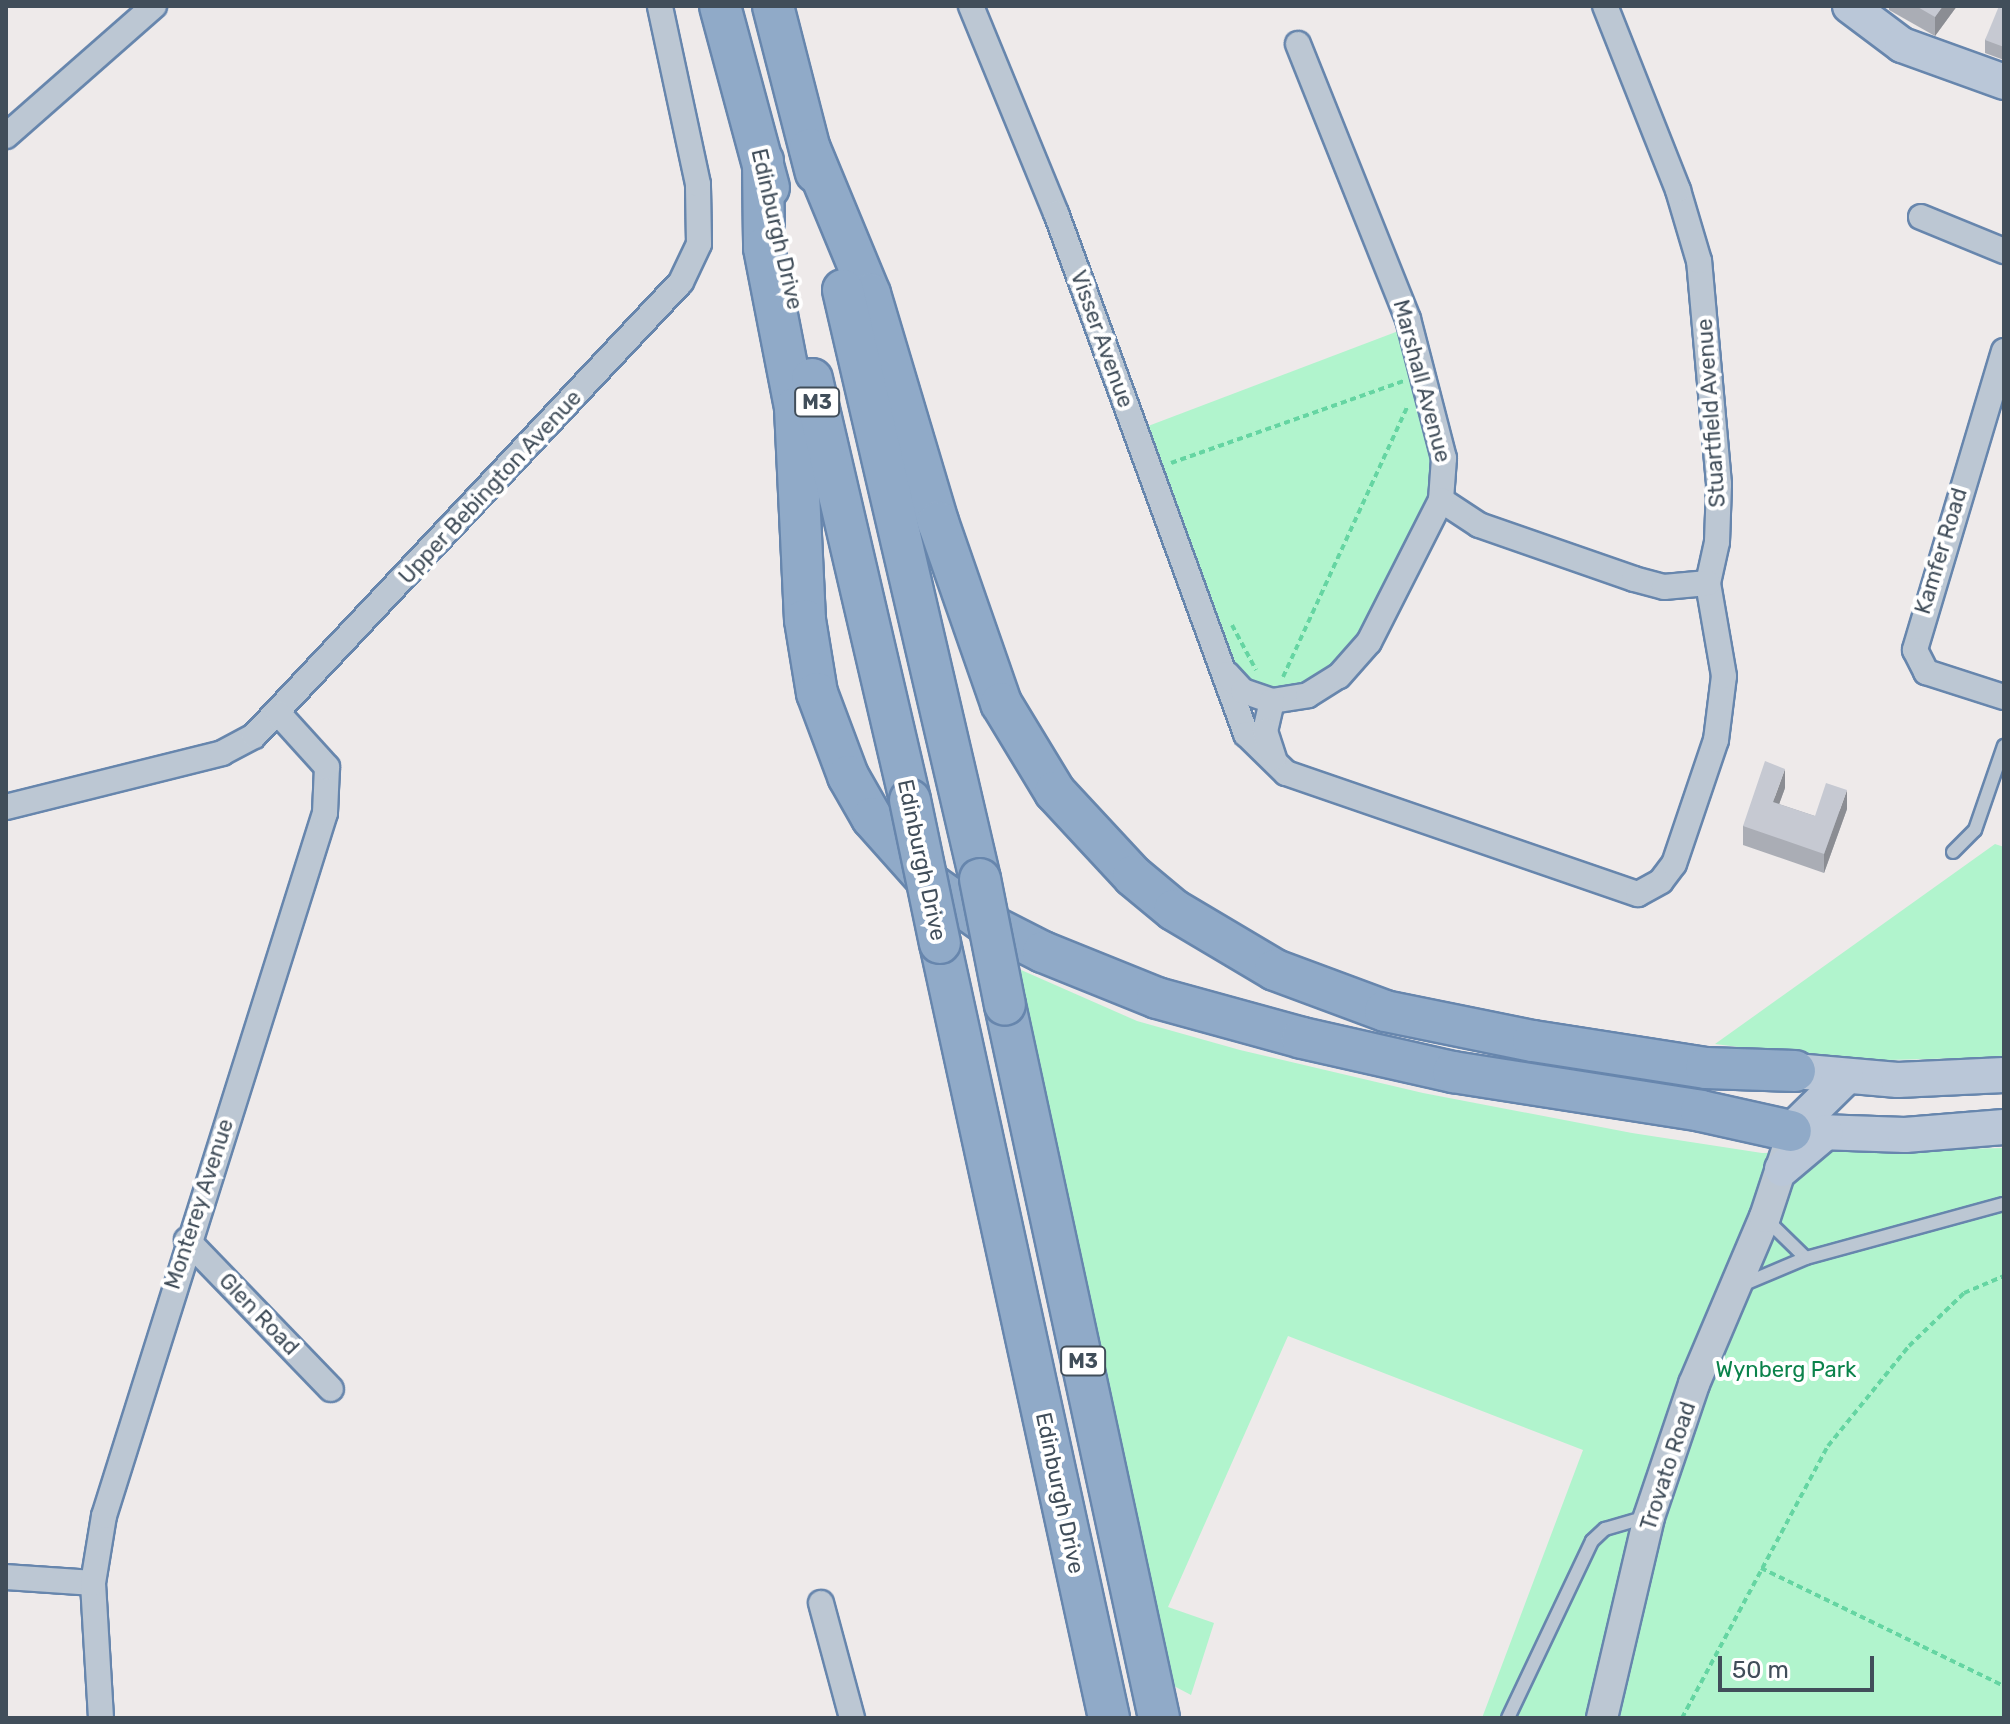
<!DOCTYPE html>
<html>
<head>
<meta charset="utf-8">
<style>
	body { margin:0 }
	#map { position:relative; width:2010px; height:1724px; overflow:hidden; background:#eeeaea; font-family:Rubik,sans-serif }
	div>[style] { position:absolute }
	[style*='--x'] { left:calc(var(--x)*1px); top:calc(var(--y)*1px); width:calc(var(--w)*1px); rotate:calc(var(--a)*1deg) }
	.green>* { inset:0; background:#b1f4cd }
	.path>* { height:4px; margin-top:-2px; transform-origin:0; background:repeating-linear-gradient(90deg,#65d5a2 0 6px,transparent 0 10px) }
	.roads { filter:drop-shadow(2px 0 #6786ad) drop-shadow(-2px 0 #6786ad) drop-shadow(0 2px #6786ad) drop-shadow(0 -2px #6786ad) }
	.service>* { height:12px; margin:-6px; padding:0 6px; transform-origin:6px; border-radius:6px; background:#bcc7d3 }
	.minor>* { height:24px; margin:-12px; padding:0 12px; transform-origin:12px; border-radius:12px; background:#bcc7d3 }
	.tertiary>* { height:30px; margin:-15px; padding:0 15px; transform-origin:15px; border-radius:15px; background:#bcc7d3 }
	.secondary>* { height:34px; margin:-17px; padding:0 17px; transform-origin:17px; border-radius:17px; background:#bac7d8 }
	.trunk>* { height:40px; margin:-20px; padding:0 20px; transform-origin:20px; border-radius:20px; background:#90aac8 }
	.bridges { filter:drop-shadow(2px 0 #6786ad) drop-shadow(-2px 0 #6786ad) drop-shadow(0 2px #6786ad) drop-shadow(0 -2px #6786ad) }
	.trunk-bridge>* { height:40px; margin:-20px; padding:0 20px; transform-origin:20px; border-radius:20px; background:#90aac8 }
	.wall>* { inset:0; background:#aaadb5 }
	.shaded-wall>* { inset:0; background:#8b8d93 }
	.building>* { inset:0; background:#c6c9d2 }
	span { translate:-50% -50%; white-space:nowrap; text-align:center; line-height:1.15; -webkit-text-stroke:8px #fff; paint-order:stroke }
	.shield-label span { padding:2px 6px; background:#fff; border:2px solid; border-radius:6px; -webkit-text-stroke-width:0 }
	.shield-label { font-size:20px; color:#414e5a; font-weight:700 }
	.street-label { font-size:22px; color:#414e5a }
	.park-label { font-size:22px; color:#0b834b }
	.frame { position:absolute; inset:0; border:8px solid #414e5a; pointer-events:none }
	.scale { position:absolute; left:1718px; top:1656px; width:156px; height:36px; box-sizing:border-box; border:4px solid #414e5a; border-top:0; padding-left:10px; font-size:24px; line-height:28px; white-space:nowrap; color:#414e5a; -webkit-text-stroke:6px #fff; paint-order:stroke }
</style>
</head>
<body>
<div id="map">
	<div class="green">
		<i style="clip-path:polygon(1409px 327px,1449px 466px,1372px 634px,1315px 690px,1243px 690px,1135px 431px)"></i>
		<i style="clip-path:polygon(1995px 844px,2004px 847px,2004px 1057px,1848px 1061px,1715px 1044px)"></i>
		<i style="clip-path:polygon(1012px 966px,1137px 1021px,1240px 1050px,1423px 1093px,1632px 1133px,1762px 1153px,2004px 1148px,2004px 1718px,1482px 1718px,1583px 1450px,1288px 1336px,1168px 1607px,1214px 1623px,1191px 1695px,1172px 1685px)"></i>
	</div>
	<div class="path">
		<i style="--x:1171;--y:463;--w:247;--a:-19.4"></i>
		<i style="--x:1232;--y:625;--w:51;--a:61.9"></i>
		<i style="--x:1283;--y:677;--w:299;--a:-65.3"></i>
		<i style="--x:1761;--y:1568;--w:270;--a:25.9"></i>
		<i style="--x:1682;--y:1718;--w:309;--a:-61.8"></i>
		<i style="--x:1828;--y:1446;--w:129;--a:-51"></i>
		<i style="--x:1909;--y:1346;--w:76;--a:-43.9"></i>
		<i style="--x:1964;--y:1293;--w:43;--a:-23"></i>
	</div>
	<div class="roads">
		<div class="service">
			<i style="--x:1953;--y:852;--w:31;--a:-45"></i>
			<i style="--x:1975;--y:830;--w:89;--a:-71"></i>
			<i style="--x:1767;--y:1220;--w:54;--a:44.3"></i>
			<i style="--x:1742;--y:1285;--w:69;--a:-22.9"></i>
			<i style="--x:1806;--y:1258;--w:205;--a:-15.3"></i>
			<i style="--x:1508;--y:1718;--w:196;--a:-64.6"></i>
			<i style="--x:1592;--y:1541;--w:18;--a:-43"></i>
			<i style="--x:1605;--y:1529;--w:43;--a:-16.3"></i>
		</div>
		<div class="minor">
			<i style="--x:971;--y:6;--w:224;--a:67.7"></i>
			<i style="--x:1056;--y:213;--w:555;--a:69.96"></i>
			<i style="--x:1246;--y:734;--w:56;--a:44.3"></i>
			<i style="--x:1286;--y:773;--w:372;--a:19"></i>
			<i style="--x:1638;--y:894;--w:26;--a:-29"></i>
			<i style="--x:1661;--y:881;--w:21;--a:-53"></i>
			<i style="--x:1674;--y:864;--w:131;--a:-71.3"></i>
			<i style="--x:1716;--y:740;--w:64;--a:-82.9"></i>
			<i style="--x:1724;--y:676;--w:94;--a:-99.8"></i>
			<i style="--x:1708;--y:583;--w:42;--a:-77.6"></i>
			<i style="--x:1717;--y:542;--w:58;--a:-88"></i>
			<i style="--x:1719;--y:484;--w:224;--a:-95.1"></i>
			<i style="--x:1699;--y:261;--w:74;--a:-106.5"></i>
			<i style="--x:1678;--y:190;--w:198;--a:-111.6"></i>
			<i style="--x:1298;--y:44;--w:296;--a:68.2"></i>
			<i style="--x:1408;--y:319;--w:144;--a:75.5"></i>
			<i style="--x:1444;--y:458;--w:42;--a:94.1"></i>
			<i style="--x:1441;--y:500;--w:45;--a:33.3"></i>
			<i style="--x:1479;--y:525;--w:164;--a:19.2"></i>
			<i style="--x:1634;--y:579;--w:31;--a:15"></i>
			<i style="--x:1664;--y:587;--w:44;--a:-5.2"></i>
			<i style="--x:6;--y:136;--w:197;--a:-41.3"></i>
			<i style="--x:1921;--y:217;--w:90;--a:22.3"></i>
			<i style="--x:2004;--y:351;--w:312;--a:106.6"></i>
			<i style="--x:1915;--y:650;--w:25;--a:63"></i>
			<i style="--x:1926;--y:672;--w:82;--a:17.8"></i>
			<i style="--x:1227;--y:674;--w:23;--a:47"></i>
			<i style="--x:1243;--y:691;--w:31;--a:19"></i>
			<i style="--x:1272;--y:701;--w:36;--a:-9"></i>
			<i style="--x:1308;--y:695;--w:36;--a:-32"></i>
			<i style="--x:1339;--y:676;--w:45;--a:-48.6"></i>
			<i style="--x:1369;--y:642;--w:159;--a:-63.1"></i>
			<i style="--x:1272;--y:701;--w:31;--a:103"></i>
			<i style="--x:1265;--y:731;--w:28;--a:72"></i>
			<i style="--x:6;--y:807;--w:223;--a:-14"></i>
			<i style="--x:222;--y:753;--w:36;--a:-28"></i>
			<i style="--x:254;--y:736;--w:623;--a:-46.76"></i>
			<i style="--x:681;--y:282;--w:42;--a:-64.7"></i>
			<i style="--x:699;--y:244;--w:60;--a:-91"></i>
			<i style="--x:698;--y:184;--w:182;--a:-102.1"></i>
			<i style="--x:187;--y:1240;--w:207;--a:46"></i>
			<i style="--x:6;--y:1577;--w:87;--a:3.9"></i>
			<i style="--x:821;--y:1603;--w:119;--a:74.9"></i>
			<i style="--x:101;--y:1718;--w:135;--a:-93.4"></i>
			<i style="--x:93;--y:1583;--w:68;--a:-80.7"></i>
			<i style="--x:104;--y:1516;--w:737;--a:-72.55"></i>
			<i style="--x:325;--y:813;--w:46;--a:-87.5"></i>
			<i style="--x:327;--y:767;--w:72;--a:-132.2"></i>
		</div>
		<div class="tertiary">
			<i style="--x:1602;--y:1718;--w:206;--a:-76.8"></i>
			<i style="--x:1649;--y:1517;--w:140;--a:-71.3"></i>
			<i style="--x:1694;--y:1384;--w:181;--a:-67"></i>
			<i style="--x:1765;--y:1217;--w:74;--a:-71.8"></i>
		</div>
		<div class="secondary">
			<i style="--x:1850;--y:6;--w:65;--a:36.9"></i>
			<i style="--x:1902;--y:45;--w:109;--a:19.9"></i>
			<i style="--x:1795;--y:1071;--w:103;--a:5"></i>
			<i style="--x:1898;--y:1080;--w:106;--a:-2.7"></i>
			<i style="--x:1791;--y:1131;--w:114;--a:2"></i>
			<i style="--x:1905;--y:1135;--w:99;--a:-4.6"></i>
			<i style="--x:1791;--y:1131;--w:77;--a:-44.5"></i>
			<i style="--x:1782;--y:1169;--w:57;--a:-40.1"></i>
		</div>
		<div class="trunk">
			<i style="--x:720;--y:6;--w:188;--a:74.9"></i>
			<i style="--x:773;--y:6;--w:172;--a:75.6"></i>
			<i style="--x:810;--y:149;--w:157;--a:67.5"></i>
			<i style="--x:870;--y:294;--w:238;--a:73.4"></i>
			<i style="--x:938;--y:522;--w:192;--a:70.8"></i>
			<i style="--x:1001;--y:703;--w:104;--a:58.8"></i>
			<i style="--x:1055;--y:792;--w:115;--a:47.1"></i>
			<i style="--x:1133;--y:876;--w:53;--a:39.7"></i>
			<i style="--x:1174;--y:910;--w:117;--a:30.7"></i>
			<i style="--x:1275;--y:970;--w:117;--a:20.4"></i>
			<i style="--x:1385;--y:1011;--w:151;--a:11.5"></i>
			<i style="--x:1533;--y:1041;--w:175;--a:8.9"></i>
			<i style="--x:1706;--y:1068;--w:89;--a:1.9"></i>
			<i style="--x:763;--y:161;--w:87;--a:89.3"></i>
			<i style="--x:764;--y:248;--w:163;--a:79"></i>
			<i style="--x:795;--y:408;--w:212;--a:87.3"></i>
			<i style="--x:805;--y:620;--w:74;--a:80.7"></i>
			<i style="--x:817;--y:693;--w:89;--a:69.5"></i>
			<i style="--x:848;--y:776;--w:48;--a:60.3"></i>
			<i style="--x:872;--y:818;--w:90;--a:48.2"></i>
			<i style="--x:932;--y:885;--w:64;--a:35.4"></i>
			<i style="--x:984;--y:922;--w:66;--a:27"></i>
			<i style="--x:1043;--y:952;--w:123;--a:22"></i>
			<i style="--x:1157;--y:998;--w:150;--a:15.4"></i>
			<i style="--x:1302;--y:1038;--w:155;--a:12.7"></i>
			<i style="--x:1453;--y:1072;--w:251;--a:8.9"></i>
			<i style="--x:1701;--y:1111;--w:92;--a:12.5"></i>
			<i style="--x:843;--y:290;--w:605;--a:76.91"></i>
			<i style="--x:812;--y:379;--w:432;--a:76.9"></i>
			<i style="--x:940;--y:943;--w:793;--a:77.7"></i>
			<i style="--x:1005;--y:1005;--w:729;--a:77.81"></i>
		</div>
	</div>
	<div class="bridges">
		<div class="trunk-bridge">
			<i style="--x:910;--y:800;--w:146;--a:78.2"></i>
			<i style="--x:980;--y:879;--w:128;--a:78.8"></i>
		</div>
	</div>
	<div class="wall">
		<i style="clip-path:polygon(1889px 6px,1957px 6px,1935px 36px,1889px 10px)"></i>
		<i style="clip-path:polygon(2004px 6px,2004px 60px,1985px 53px,1985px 40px)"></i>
		<i style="clip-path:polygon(1785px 788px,1779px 804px,1815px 816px,1847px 809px,1824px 873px,1743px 845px,1743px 826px)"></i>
	</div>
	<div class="shaded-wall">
		<i style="clip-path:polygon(1943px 6px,1957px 6px,1935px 36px,1935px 17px)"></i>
		<i style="clip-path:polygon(1785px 769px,1785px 788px,1773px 821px,1773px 802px)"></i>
		<i style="clip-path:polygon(1847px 790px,1847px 809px,1824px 873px,1824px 854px)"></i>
	</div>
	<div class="building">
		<i style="clip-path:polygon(1916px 6px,1943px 6px,1935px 17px)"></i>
		<i style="clip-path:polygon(1999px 6px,2004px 6px,2004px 47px,1985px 40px)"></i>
		<i style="clip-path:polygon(1765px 761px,1785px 769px,1773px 802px,1815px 816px,1826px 783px,1847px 790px,1824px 854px,1743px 826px)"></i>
	</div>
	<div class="shield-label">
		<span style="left:817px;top:402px">M3</span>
		<span style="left:1083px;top:1361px">M3</span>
	</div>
	<div class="street-label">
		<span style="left:777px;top:229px;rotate:77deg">Edinburgh Drive</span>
		<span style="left:1102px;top:339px;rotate:70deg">Visser Avenue</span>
		<span style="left:1422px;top:381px;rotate:75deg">Marshall Avenue</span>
		<span style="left:1711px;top:413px;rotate:-94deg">Stuartfield Avenue</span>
		<span style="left:490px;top:487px;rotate:-47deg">Upper Bebington Avenue</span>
		<span style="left:1941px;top:551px;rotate:-73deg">Kamfer Road</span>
		<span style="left:922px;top:860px;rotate:78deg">Edinburgh Drive</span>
		<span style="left:199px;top:1204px;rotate:-72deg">Monterey Avenue</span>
		<span style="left:259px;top:1314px;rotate:46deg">Glen Road</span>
		<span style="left:1668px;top:1466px;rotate:-72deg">Trovato Road</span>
		<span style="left:1060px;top:1493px;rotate:78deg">Edinburgh Drive</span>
	</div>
	<div class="park-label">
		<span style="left:1786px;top:1370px">Wynberg Park</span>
	</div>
	<div class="frame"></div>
	<div class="scale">50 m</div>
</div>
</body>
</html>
